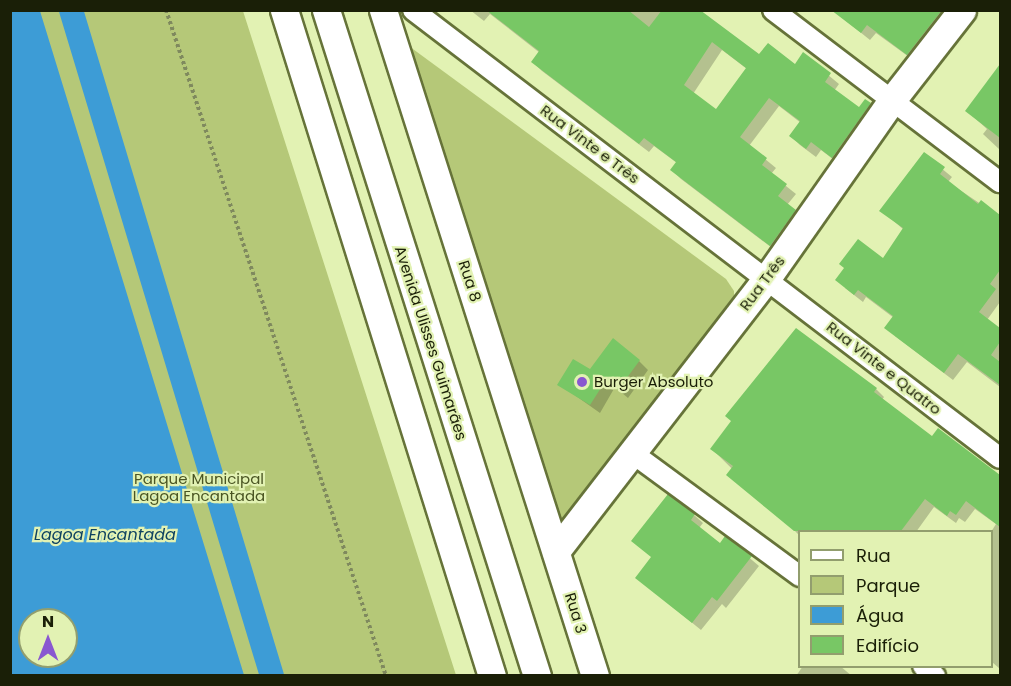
<!DOCTYPE html>
<html>
<head>
<meta charset="utf-8">
<style>
	body { margin:0 }
	#map { position:relative; width:1011px; height:686px; overflow:hidden; background:#e2f2b3; font-family:Poppins,sans-serif }
	div>[style] { position:absolute }
	[style*='--x'] { left:calc(var(--x)*1px); top:calc(var(--y)*1px); width:calc(var(--w)*1px); rotate:calc(var(--a)*1deg) }
	.green>* { inset:0; background:#b5c878 }
	.water>* { inset:0; background:#3d9cd6 }
	.shadow>* { inset:0; background:#0003 }
	.canal>* { height:24px; margin:-12px; padding:0 12px; transform-origin:12px; border-radius:12px; background:#3d9cd6 }
	.building>* { inset:0; background:#78c765 }
	.path>* { height:4px; margin-top:-2px; transform-origin:0; background:repeating-linear-gradient(90deg,#7f895e 0 3px,transparent 0 6px) }
	.roads { filter:drop-shadow(2px 0 #667339) drop-shadow(-2px 0 #667339) drop-shadow(0 2px #667339) drop-shadow(0 -2px #667339) }
	.street>* { height:20px; margin:-10px; padding:0 10px; transform-origin:10px; border-radius:10px; background:#fff }
	.secondary>* { height:27px; margin:-13.5px; padding:0 13.5px; transform-origin:13.5px; border-radius:13.5px; background:#fff }
	.dots>* { width:16px; height:16px; translate:-50% -50%; box-sizing:border-box; border:3px solid #e2f2b3; border-radius:50% }
	span { translate:-50% -50%; white-space:nowrap; text-align:center; line-height:1.15; -webkit-text-stroke:4.5px #e2f2b3; paint-order:stroke }
	.street-label { font-size:15px; color:#1a1f07 }
	.poi-label { font-size:15px; color:#1a1f07 }
	.left { translate:0 -50%; text-align:left }
	.park-label { font-size:15px; color:#4a5523 }
	.water-label { font-size:16px; color:#0e4260; font-style:italic }
	.frame { position:absolute; inset:0; border:12px solid #1a1f07; pointer-events:none }
	.legend { position:absolute; left:798px; top:530px; width:195px; height:138px; box-sizing:border-box; background:#e2f2b3; border:2px solid #929e6e; margin:0; padding:8px 10px; list-style:none; font-size:18px; color:#1a1f07 }
	.legend li { display:flex; align-items:center; gap:12px; height:30px }
	.legend b { width:30px; border:2px solid #929e6e }
	.north { position:absolute; left:18px; top:608px; width:60px; height:60px; box-sizing:border-box; background:#e2f2b3; border:2px solid #929e6e; border-radius:50%; rotate:0deg; font-size:16px; font-weight:700; line-height:24px; text-align:center; color:#1a1f07 }
	.north::after { content:''; display:block; margin:auto; width:21px; height:27px; background:#8957d0; clip-path:polygon(50% 0,100% 100%,50% 72%,0 100%) }
</style>
</head>
<body>
<div id="map">
	<div class="green">
		<i style="clip-path:polygon(evenodd,10px 11px,243px 11px,456px 675px,11px 675px,10px 11px,30px 620px,66px 620px,66px 656px,30px 656px,30px 620px)"></i>
		<i style="clip-path:polygon(402px 41px,726px 279px,734px 291px,734px 299px,559px 527px)"></i>
	</div>
	<div class="water">
		<i style="clip-path:polygon(evenodd,10px 11px,40px 11px,244px 675px,11px 675px,10px 11px,30px 620px,66px 620px,66px 656px,30px 656px,30px 620px)"></i>
	</div>
	<div class="shadow">
		<i style="clip-path:polygon(evenodd,470px 10px,699px 10px,760px 57px,795px 66px,804px 55px,839px 84px,834px 91px,859px 109px,870px 104px,879px 114px,842px 166px,821px 150px,816px 157px,800px 145px,791px 136px,801px 123px,779px 106px,749px 146px,776px 168px,771px 174px,796px 194px,787px 205px,804px 220px,780px 254px,681px 179px,672px 170px,677px 163px,654px 146px,649px 152px,542px 71px,533px 62px,540px 53px,490px 14px,484px 21px,470px 10px,722px 50px,747px 69px,716px 111px,693px 94px,722px 50px)"></i>
		<i style="clip-path:polygon(956px 10px,916px 62px,876px 33px,870px 40px,835px 12px)"></i>
		<i style="clip-path:polygon(1000px 66px,1000px 150px,983px 134px,987px 129px,967px 111px)"></i>
		<i style="clip-path:polygon(924px 154px,952px 177px,948px 182px,1000px 217px,1000px 302px,987px 320px,1000px 330px,1000px 387px,967px 362px,953px 380px,895px 336px,894px 318px,866px 297px,863px 302px,845px 288px,883px 260px,904px 230px,881px 210px)"></i>
		<i style="clip-path:polygon(639px 361px,648px 370px,628px 398px,615px 387px,600px 413px,559px 384px,591px 371px)"></i>
		<i style="clip-path:polygon(876px 389px,884px 397px,882px 400px,932px 438px,938px 430px,1000px 477px,1000px 669px,992px 662px,991px 532px,996px 524px,975px 509px,965px 522px,959px 518px,956px 523px,934px 507px,916px 532px,800px 532px,800px 536px,712px 449px)"></i>
		<i style="clip-path:polygon(694px 515px,703px 523px,699px 528px,720px 545px,726px 538px,759px 566px,726px 608px,722px 604px,701px 630px,637px 578px)"></i>
		<i style="clip-path:polygon(803px 666px,840px 666px,852px 676px,796px 676px)"></i>
	</div>
	<div class="canal">
		<i style="--x:71;--y:10;--w:696;--a:73.21"></i>
	</div>
	<div class="building">
		<i style="clip-path:polygon(evenodd,486px 10px,628px 10px,649px 27px,662px 10px,700px 10px,759px 54px,768px 43px,795px 64px,803px 52px,831px 73px,825px 82px,859px 107px,865px 99px,871px 103px,832px 158px,811px 142px,806px 149px,789px 136px,800px 121px,769px 98px,740px 137px,767px 158px,762px 165px,787px 184px,778px 196px,796px 210px,770px 246px,670px 170px,676px 162px,644px 138px,639px 144px,531px 62px,539px 51px,486px 10px,712px 42px,746px 68px,716px 109px,684px 85px,712px 42px)"></i>
		<i style="clip-path:polygon(831px 10px,942px 10px,907px 55px,867px 25px,861px 33px)"></i>
		<i style="clip-path:polygon(1000px 64px,1000px 138px,965px 111px)"></i>
		<i style="clip-path:polygon(924px 152px,945px 167px,940px 174px,978px 204px,981px 200px,1000px 215px,1000px 270px,990px 284px,996px 289px,979px 312px,1000px 328px,1000px 342px,991px 355px,1000px 362px,1000px 385px,958px 354px,944px 373px,884px 328px,893px 316px,858px 290px,854px 295px,835px 280px,844px 268px,839px 264px,858px 239px,883px 258px,903px 228px,879px 211px)"></i>
		<i style="clip-path:polygon(796px 328px,877px 388px,874px 392px,932px 436px,938px 428px,1000px 475px,1000px 527px,966px 501px,956px 515px,950px 511px,947px 516px,925px 499px,901px 531px,794px 531px,726px 475px,733px 466px,710px 449px,731px 421px,725px 416px)"></i>
		<i style="clip-path:polygon(613px 338px,640px 360px,618px 390px,606px 380px,590px 405px,557px 385px,573px 359px,590px 369px)"></i>
		<i style="clip-path:polygon(668px 494px,695px 514px,691px 520px,720px 543px,725px 536px,752px 556px,717px 601px,712px 597px,692px 623px,635px 578px,651px 557px,631px 541px)"></i>
	</div>
	<div class="path">
		<i style="--x:166;--y:10;--w:701;--a:71.72"></i>
	</div>
	<div class="roads">
		<div class="street">
			<i style="--x:413;--y:10;--w:738;--a:37.35"></i>
			<i style="--x:773;--y:10;--w:285;--a:37.2"></i>
			<i style="--x:631;--y:452;--w:210;--a:36.3"></i>
			<i style="--x:923;--y:666;--w:16;--a:40"></i>
		</div>
		<div class="secondary">
			<i style="--x:284;--y:10;--w:698;--a:72.66"></i>
			<i style="--x:326;--y:10;--w:699;--a:72.42"></i>
			<i style="--x:383;--y:10;--w:699;--a:72.34"></i>
			<i style="--x:556;--y:551;--w:345;--a:-52.3"></i>
			<i style="--x:767;--y:278;--w:218;--a:-54.9"></i>
			<i style="--x:892;--y:100;--w:114;--a:-52.1"></i>
		</div>
	</div>
	<div class="dots">
		<i style="left:582px;top:382px;background:#8957d0"></i>
	</div>
	<div class="street-label">
		<span style="left:590px;top:144px;rotate:37deg">Rua Vinte e Três</span>
		<span style="left:470px;top:281px;rotate:72deg">Rua 8</span>
		<span style="left:762px;top:283px;rotate:-53deg">Rua Três</span>
		<span style="left:431px;top:343px;rotate:72deg">Avenida Ulisses Guimarães</span>
		<span style="left:884px;top:368px;rotate:38deg">Rua Vinte e Quatro</span>
		<span style="left:576px;top:613px;rotate:73deg">Rua 3</span>
	</div>
	<div class="poi-label">
		<span class="left" style="left:594px;top:382px">Burger Absoluto</span>
	</div>
	<div class="park-label">
		<span style="left:199px;top:487px">Parque Municipal<br>Lagoa Encantada</span>
	</div>
	<div class="water-label">
		<span style="left:105px;top:535px">Lagoa Encantada</span>
	</div>
	<div class="frame"></div>
	<ul class="legend">
	<li><b style="height:8px;background:#fff"></b>Rua</li>
	<li><b style="height:16px;background:#b5c878"></b>Parque</li>
	<li><b style="height:16px;background:#3d9cd6"></b>Água</li>
	<li><b style="height:16px;background:#78c765"></b>Edifício</li>
	</ul>
	<div class="north">N</div>
</div>
</body>
</html>
